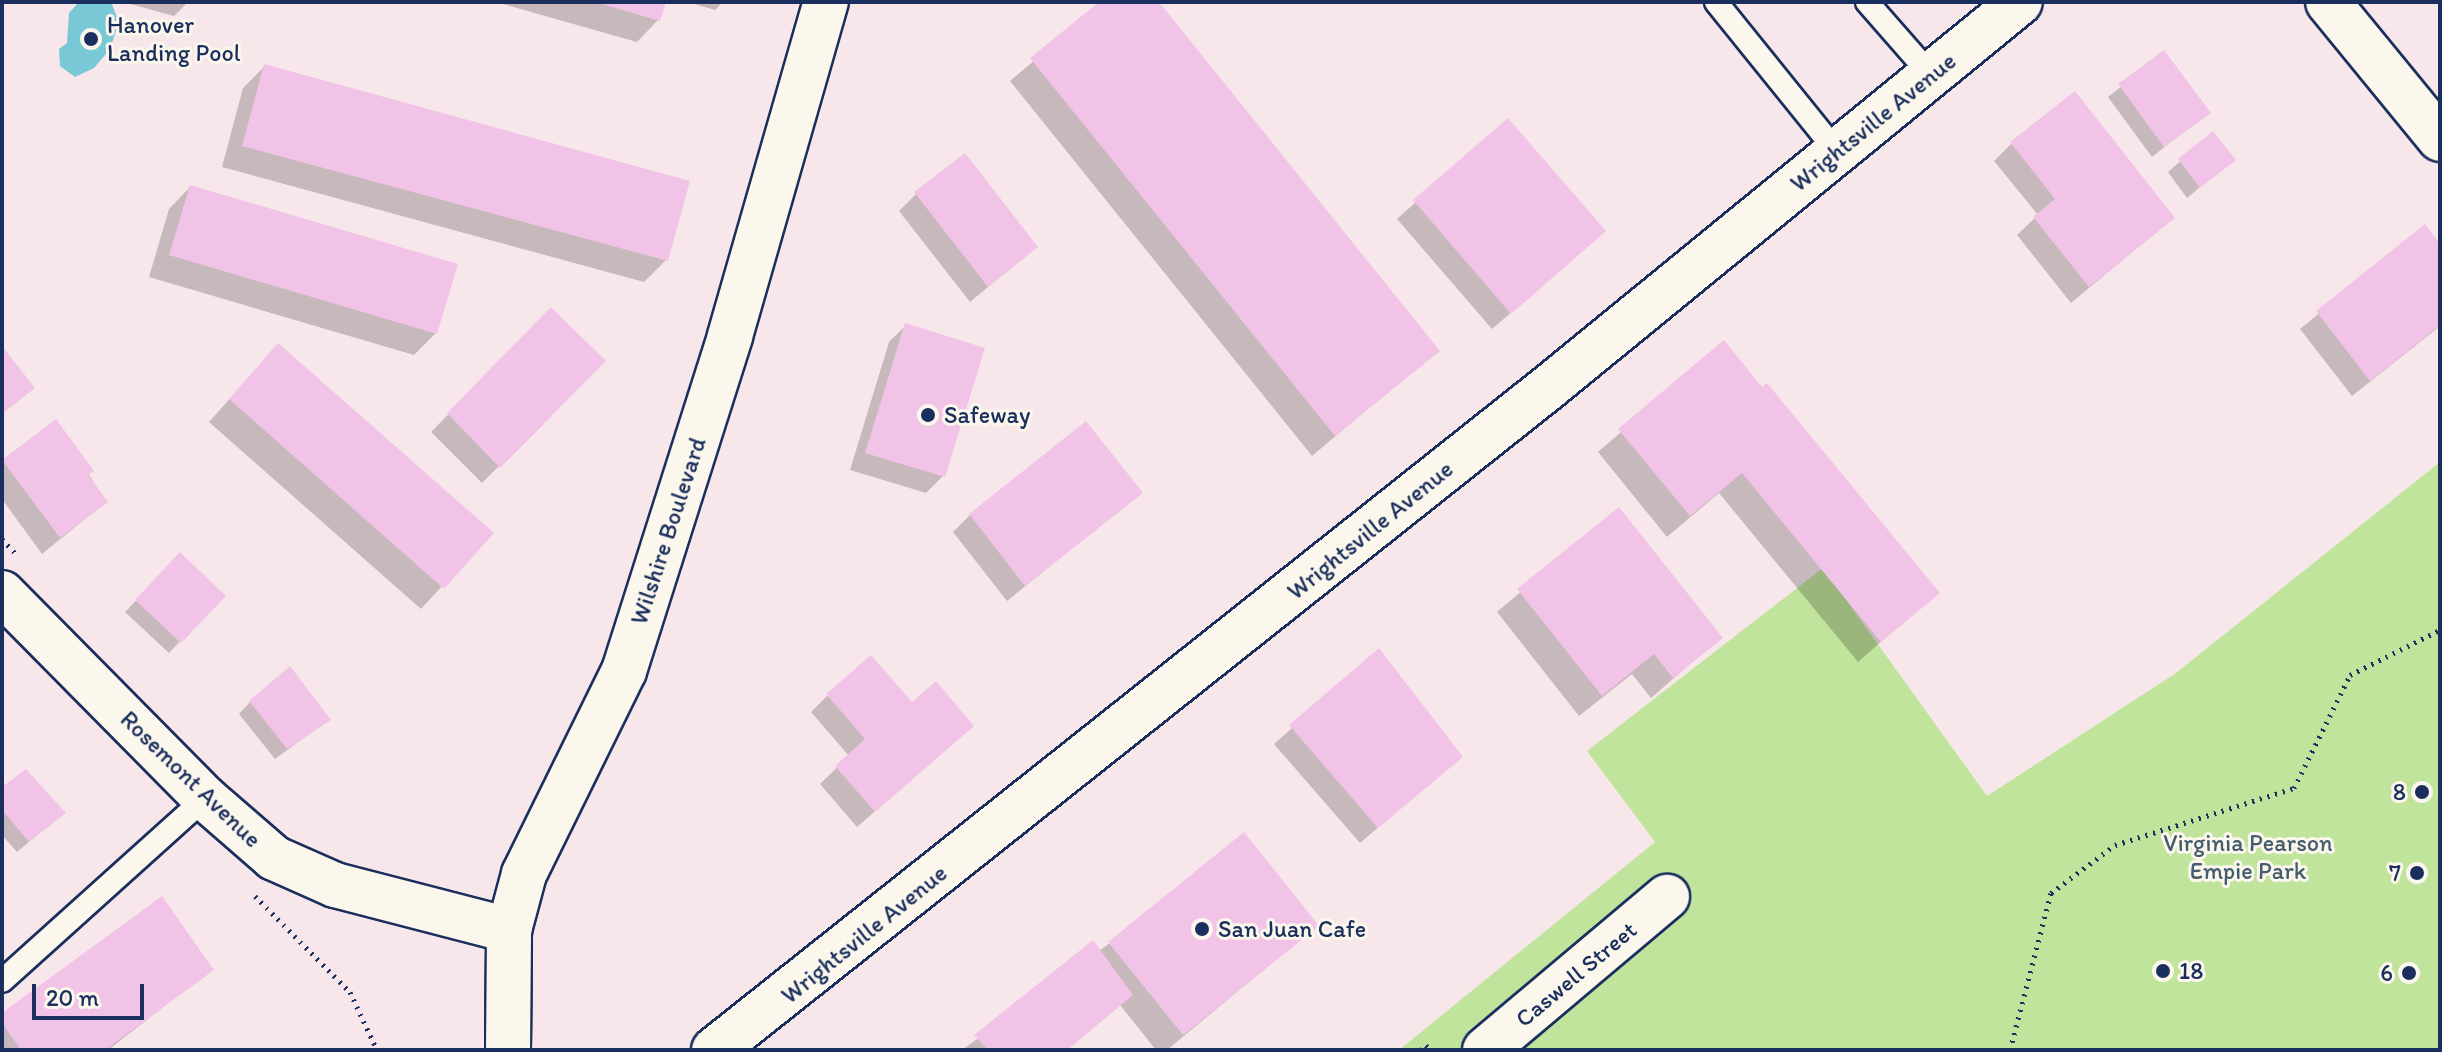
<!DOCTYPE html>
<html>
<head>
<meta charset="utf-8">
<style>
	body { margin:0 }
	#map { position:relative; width:2442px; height:1052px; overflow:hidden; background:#f8e7ea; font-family:Itim,sans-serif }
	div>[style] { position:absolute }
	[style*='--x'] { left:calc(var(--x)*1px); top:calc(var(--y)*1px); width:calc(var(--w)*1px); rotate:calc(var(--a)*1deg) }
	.green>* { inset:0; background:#c1e49d }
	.water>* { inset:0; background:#79c8d5 }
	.shadow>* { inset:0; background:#0003 }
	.building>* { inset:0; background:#f1c3e7 }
	.path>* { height:5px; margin-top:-2.5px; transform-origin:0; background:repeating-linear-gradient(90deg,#1b2f5e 0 2px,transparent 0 8px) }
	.roads { filter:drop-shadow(2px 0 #1b2f5e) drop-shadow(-2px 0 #1b2f5e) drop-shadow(0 2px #1b2f5e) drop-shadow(0 -2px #1b2f5e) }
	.lane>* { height:22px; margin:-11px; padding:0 11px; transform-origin:11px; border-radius:11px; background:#fbf7ec }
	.street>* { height:44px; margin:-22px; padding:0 22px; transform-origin:22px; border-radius:22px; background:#fbf7ec }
	.secondary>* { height:44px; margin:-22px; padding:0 22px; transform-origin:22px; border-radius:22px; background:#fbf7ec }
	.dots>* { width:22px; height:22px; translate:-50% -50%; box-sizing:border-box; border:4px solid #fbf7ec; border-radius:50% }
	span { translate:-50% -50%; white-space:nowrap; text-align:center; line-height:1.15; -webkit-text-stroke:6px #fbf7ec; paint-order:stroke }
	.poi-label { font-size:24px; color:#1b2f5e }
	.left { translate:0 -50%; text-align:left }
	.right { translate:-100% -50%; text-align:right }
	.street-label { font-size:24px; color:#1b2f5e }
	.park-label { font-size:24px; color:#445c6e }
	.frame { position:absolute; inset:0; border:4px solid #1b2f5e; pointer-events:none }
	.scale { position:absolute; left:32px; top:984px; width:112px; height:36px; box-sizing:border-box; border:4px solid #1b2f5e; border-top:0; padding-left:10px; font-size:24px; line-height:28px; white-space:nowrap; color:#1b2f5e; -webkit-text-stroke:6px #fbf7ec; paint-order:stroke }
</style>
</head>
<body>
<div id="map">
	<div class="green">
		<i style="clip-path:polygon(2440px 462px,2440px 1050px,1399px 1050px,1655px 842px,1587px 751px,1823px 568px,1987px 796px,2176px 673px)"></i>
	</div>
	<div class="water">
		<i style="clip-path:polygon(79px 2px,111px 2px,119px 22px,110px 49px,94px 68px,75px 77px,60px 66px,59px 49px,67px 43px,69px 13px)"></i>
	</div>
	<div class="shadow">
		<i style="clip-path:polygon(123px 2px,188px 2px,174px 16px)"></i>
		<i style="clip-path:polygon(496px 2px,663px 2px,658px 20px,637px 42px)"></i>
		<i style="clip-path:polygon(687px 2px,723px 2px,715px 10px)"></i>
		<i style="clip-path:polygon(1103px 2px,1157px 2px,1437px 350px,1312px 456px,1010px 81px)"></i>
		<i style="clip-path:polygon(2164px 53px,2208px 112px,2152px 157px,2108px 97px)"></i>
		<i style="clip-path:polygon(265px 66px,666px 260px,644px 282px,222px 167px,243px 88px)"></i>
		<i style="clip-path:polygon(1507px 120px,1586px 248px,1492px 329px,1397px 219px)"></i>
		<i style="clip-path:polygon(2213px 133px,2233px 160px,2187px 198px,2168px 172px)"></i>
		<i style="clip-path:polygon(2011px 144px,2173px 218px,2071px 303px,2017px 235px,2038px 215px,1994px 161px)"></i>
		<i style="clip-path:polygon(190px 187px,436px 333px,414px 355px,149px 277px,169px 209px)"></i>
		<i style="clip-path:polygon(916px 194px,1036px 247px,970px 302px,899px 211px)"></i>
		<i style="clip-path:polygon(2425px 227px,2440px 247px,2440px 326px,2352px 396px,2300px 329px)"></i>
		<i style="clip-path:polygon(551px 310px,604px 361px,482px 483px,431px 432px)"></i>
		<i style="clip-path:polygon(906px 325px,943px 476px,926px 493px,850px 470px,889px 342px)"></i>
		<i style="clip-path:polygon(1724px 343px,1937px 592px,1858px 662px,1719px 493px,1667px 537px,1598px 452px)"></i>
		<i style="clip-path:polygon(278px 345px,491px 533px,421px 609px,209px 422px)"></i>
		<i style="clip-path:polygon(56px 422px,106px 502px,42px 554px,2px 499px,2px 463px)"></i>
		<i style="clip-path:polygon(1140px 493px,1007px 601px,953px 532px,970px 515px)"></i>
		<i style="clip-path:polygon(1618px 510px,1720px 638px,1651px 698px,1632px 674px,1579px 716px,1497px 612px)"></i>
		<i style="clip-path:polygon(180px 555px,223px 596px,169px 653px,125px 612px)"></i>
		<i style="clip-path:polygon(1379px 651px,1460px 757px,1360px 843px,1274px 744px)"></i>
		<i style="clip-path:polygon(828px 695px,912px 705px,954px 742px,857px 827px,820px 784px,849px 756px,811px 712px)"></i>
		<i style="clip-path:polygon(250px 702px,328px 720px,275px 759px,239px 714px)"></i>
		<i style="clip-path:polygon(2px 790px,63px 813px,17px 852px,2px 835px)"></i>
		<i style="clip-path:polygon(1316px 926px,1167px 1050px,1156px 1050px,1120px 1005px,1067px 1050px,962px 1050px,1110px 943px)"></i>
		<i style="clip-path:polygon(212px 969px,108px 1050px,2px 1050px,2px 1016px)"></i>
	</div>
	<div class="building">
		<i style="clip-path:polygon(595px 2px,666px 2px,660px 21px)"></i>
		<i style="clip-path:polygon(1099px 2px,1159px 2px,1440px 351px,1335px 436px,1030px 58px)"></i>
		<i style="clip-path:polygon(2164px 50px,2211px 113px,2164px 147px,2118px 84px)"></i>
		<i style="clip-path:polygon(264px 64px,690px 181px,668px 261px,242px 146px)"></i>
		<i style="clip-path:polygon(2075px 91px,2175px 218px,2089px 287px,2033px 217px,2055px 199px,2010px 142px)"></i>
		<i style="clip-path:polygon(1508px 118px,1606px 231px,1511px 314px,1413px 200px)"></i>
		<i style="clip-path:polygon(2213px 131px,2236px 160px,2200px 188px,2178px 159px)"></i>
		<i style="clip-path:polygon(965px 153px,1038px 247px,988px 287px,914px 192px)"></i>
		<i style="clip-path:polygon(190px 185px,458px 264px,437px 334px,169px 255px)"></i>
		<i style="clip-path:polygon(2425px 224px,2440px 244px,2440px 325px,2370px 381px,2316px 311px)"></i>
		<i style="clip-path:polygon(551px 307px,606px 361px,500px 468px,447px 413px)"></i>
		<i style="clip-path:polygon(905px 323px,985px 348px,945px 477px,865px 453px)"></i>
		<i style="clip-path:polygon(1724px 340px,1762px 387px,1767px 383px,1940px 593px,1881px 642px,1742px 473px,1690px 516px,1618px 429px)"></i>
		<i style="clip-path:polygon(278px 343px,494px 533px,444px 589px,229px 399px)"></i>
		<i style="clip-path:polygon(2px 346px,35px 388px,2px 414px)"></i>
		<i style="clip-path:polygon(56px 419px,94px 471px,88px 475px,108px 502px,60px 538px,2px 460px)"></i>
		<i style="clip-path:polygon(1086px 421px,1143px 493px,1025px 586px,969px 514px)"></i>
		<i style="clip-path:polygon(1619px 507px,1723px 638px,1673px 678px,1654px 654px,1602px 696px,1517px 589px)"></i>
		<i style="clip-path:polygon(180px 552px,226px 596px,181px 643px,135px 600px)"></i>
		<i style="clip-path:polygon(1379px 648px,1463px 757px,1378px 828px,1289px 725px)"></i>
		<i style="clip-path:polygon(871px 655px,912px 702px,936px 681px,974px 726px,875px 812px,835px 766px,865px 739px,826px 694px)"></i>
		<i style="clip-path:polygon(290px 666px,331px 720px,287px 749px,249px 701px)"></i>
		<i style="clip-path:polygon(26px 769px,66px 813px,29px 842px,2px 810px,2px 787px)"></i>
		<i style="clip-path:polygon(1244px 832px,1319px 926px,1183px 1035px,1108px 942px)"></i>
		<i style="clip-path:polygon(162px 896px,214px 970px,105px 1050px,21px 1050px,2px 1023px,2px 1013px)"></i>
		<i style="clip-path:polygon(1093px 940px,1133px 995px,1067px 1050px,988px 1050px,974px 1035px)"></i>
	</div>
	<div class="path">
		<i style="--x:2;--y:539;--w:21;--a:47"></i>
		<i style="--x:255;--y:896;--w:135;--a:45.3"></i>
		<i style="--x:350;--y:992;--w:64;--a:65"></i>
		<i style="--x:1421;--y:1050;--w:7;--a:-45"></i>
		<i style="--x:1426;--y:1045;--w:6;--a:51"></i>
		<i style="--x:2010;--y:1050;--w:162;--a:-75.4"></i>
		<i style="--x:2051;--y:893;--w:80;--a:-36.9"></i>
		<i style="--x:2115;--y:845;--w:188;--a:-17.7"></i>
		<i style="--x:2294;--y:788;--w:126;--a:-63.6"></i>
		<i style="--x:2350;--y:675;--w:101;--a:-26.6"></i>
	</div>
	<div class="roads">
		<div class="lane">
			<i style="--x:1716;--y:2;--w:193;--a:51.1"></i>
			<i style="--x:1867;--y:2;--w:97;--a:48.8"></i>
			<i style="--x:2;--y:981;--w:273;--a:-42"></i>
		</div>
		<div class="street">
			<i style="--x:2328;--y:2;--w:177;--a:50.7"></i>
			<i style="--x:2;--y:593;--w:289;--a:45.3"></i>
			<i style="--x:205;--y:798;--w:91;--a:41"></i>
			<i style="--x:274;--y:858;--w:67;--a:23.9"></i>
			<i style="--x:335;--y:885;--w:180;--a:14.5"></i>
			<i style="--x:508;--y:1050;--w:120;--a:-89.5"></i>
			<i style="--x:509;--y:930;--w:58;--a:-75"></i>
			<i style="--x:524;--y:874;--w:226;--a:-63.8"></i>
			<i style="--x:624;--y:671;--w:351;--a:-72.4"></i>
			<i style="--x:730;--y:336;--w:348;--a:-74"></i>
			<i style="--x:1485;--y:1050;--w:238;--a:-40.1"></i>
		</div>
		<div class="secondary">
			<i style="--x:714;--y:1050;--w:1066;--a:-38.45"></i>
			<i style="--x:1549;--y:387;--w:608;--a:-39.26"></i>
		</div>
	</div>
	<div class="dots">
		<i style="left:91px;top:39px;background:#1b2f5e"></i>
		<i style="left:928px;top:415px;background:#1b2f5e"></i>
		<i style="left:2422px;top:792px;background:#1b2f5e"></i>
		<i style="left:2417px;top:873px;background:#1b2f5e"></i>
		<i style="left:1202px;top:929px;background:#1b2f5e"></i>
		<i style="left:2163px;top:971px;background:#1b2f5e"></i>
		<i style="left:2409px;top:973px;background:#1b2f5e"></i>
	</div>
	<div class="poi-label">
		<span class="left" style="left:107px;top:39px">Hanover<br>Landing Pool</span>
		<span class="left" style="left:944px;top:415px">Safeway</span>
		<span class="right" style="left:2406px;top:792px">8</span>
		<span class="right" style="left:2401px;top:873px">7</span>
		<span class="left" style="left:1218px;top:929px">San Juan Cafe</span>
		<span class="left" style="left:2179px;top:971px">18</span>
		<span class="right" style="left:2393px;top:973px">6</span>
	</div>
	<div class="street-label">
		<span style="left:1873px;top:122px;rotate:-39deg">Wrightsville Avenue</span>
		<span style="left:1370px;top:530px;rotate:-39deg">Wrightsville Avenue</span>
		<span style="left:668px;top:531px;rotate:-72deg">Wilshire Boulevard</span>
		<span style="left:191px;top:779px;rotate:44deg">Rosemont Avenue</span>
		<span style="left:864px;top:934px;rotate:-39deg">Wrightsville Avenue</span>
		<span style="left:1576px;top:974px;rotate:-40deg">Caswell Street</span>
	</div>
	<div class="park-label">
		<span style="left:2248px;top:857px">Virginia Pearson<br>Empie Park</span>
	</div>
	<div class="frame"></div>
	<div class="scale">20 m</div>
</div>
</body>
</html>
